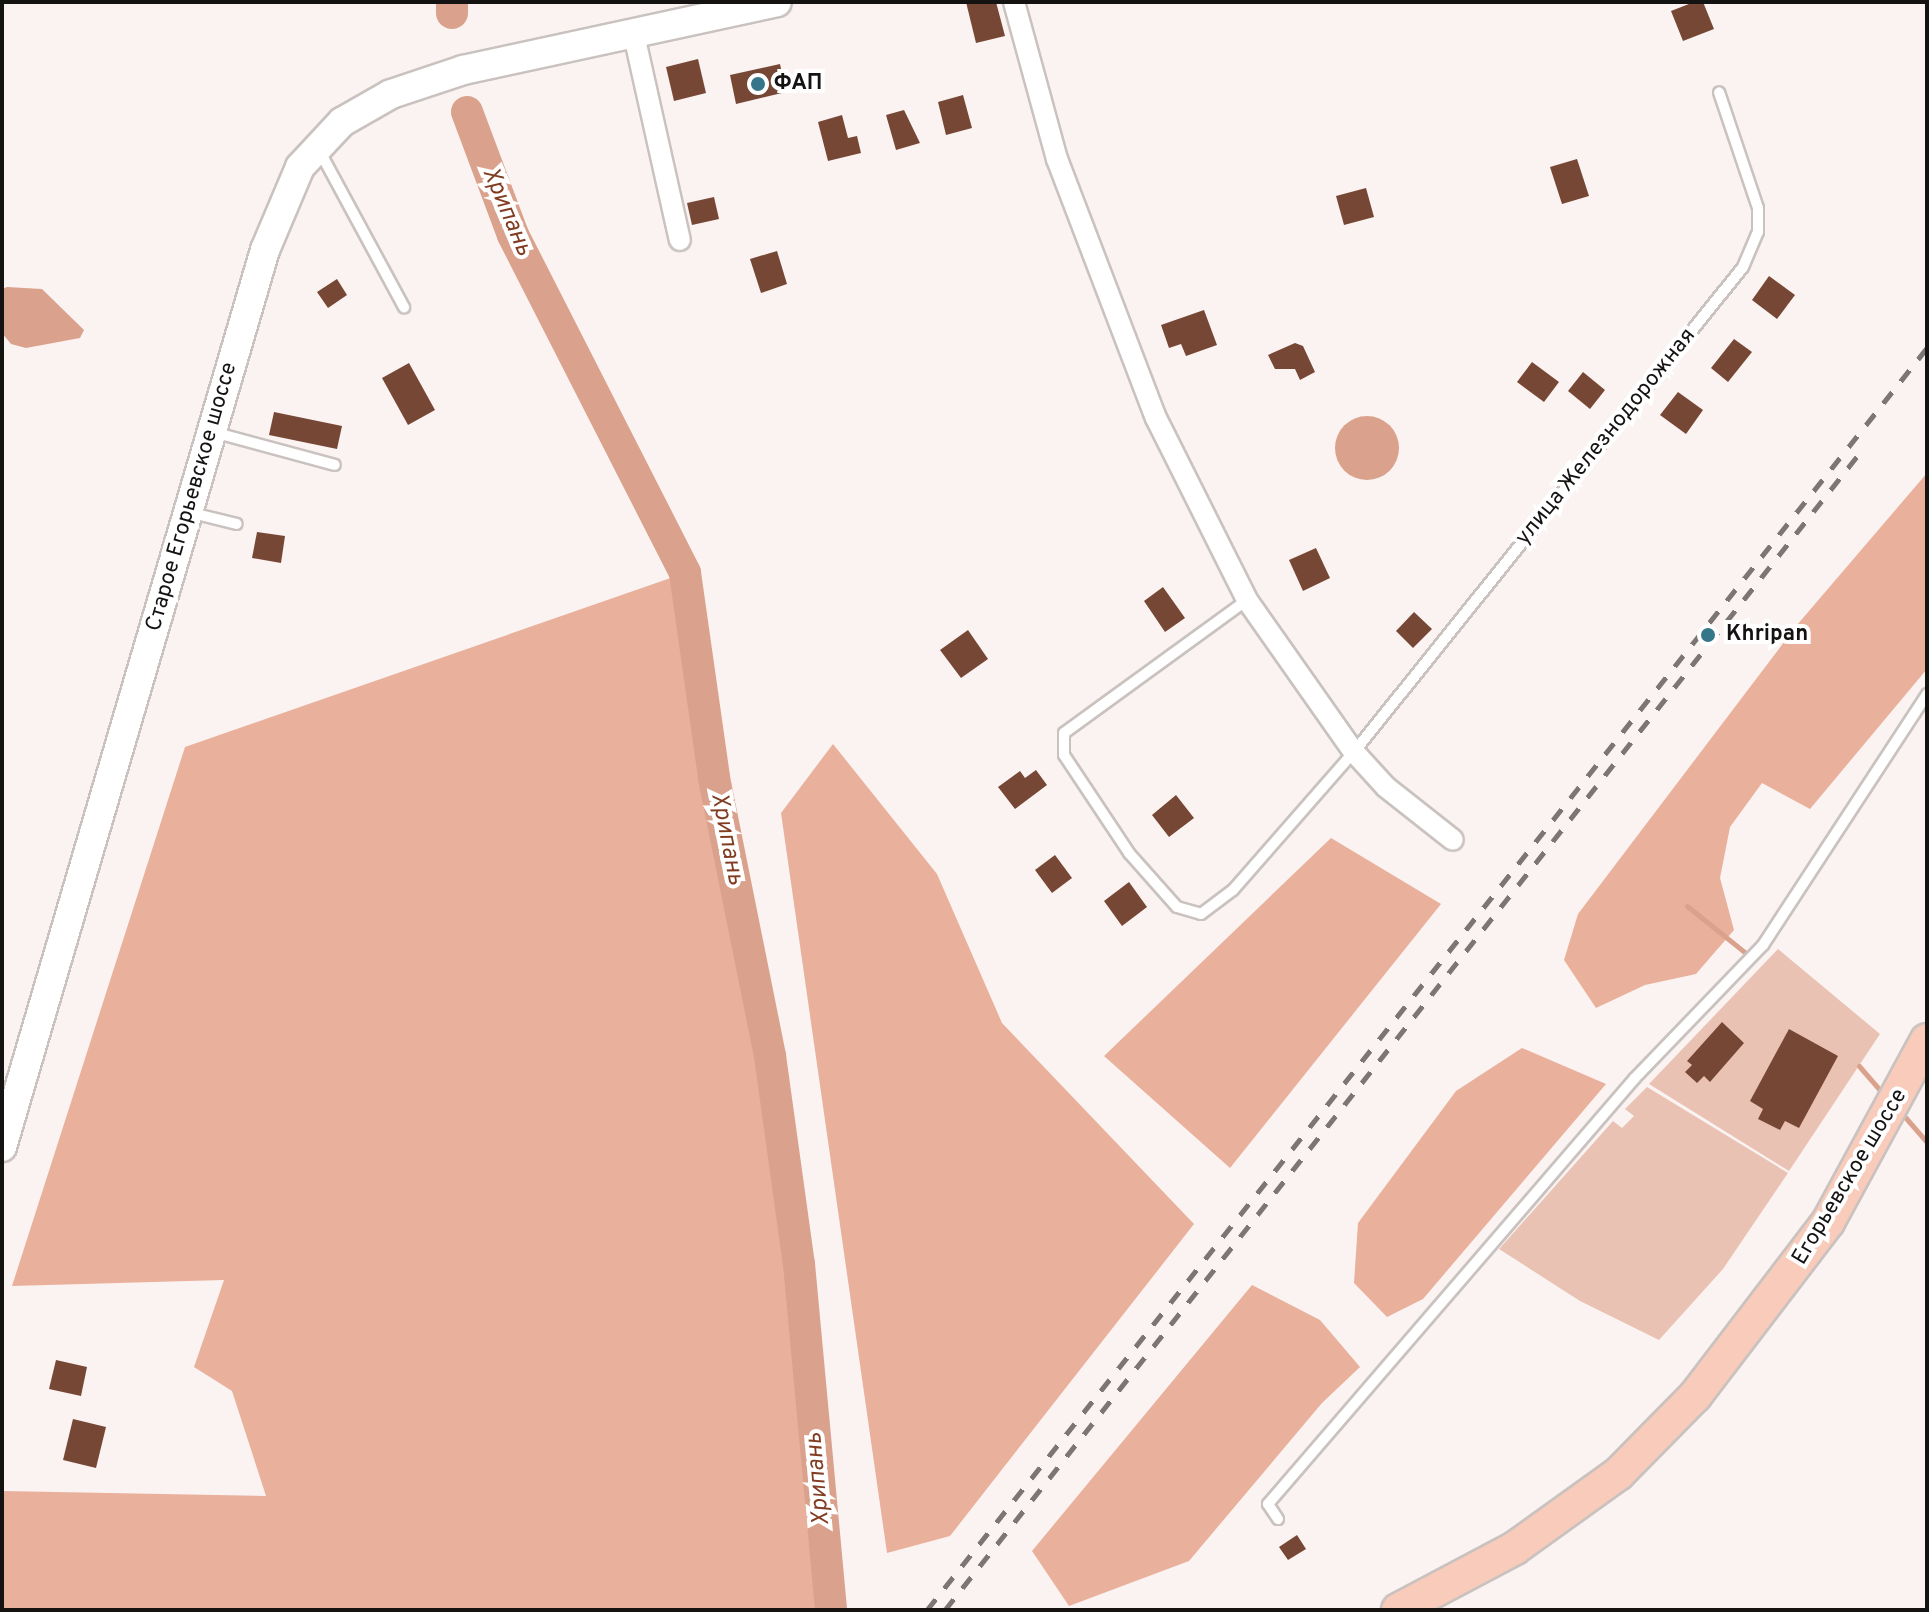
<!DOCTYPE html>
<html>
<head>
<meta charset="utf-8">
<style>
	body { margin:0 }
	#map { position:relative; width:1929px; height:1612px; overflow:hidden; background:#fbf3f1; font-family:Overpass,sans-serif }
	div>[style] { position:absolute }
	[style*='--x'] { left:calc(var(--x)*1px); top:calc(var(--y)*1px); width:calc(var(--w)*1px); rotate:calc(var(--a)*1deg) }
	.green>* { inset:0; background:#e9c2b4 }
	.forest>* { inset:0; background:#e9b09c }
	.water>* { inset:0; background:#daa28d }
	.round { border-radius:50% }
	.stream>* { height:5px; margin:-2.5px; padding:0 2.5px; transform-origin:2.5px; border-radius:2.5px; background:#daa28d }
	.river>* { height:32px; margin:-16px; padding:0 16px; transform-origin:16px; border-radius:16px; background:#daa28d }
	.building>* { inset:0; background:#774735 }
	.roads { filter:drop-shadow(2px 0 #c9c2bf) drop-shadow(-2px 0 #c9c2bf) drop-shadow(0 2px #c9c2bf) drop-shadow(0 -2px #c9c2bf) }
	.service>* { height:10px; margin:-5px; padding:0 5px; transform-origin:5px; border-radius:5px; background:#fff }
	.minor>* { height:20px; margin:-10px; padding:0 10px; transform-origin:10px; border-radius:10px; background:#fff }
	.secondary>* { height:28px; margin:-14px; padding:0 14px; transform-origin:14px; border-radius:14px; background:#fff }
	.primary>* { height:32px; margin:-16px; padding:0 16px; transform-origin:16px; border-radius:16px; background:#f8cbba }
	.rail>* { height:5px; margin-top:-2.5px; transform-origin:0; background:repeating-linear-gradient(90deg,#7b7675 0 14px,transparent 0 28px) }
	.dots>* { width:22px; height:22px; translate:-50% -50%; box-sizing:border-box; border:4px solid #fff; border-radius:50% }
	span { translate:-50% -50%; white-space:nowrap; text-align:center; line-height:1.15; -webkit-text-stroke:8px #fff; paint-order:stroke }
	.poi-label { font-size:22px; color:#151212; font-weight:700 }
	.left { translate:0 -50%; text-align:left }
	.street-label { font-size:22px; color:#151212 }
	.water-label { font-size:24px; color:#813c22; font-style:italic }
	.frame { position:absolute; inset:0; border:4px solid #151212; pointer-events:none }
</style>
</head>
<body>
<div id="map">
	<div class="green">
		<i style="clip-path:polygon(1778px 949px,1880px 1034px,1789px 1171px,1649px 1084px)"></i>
		<i style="clip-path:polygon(1647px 1087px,1788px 1173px,1723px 1269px,1659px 1340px,1580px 1301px,1499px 1249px,1613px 1121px,1622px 1128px,1634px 1116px,1625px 1109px)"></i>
	</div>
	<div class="forest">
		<i style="clip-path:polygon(1927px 473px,1927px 669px,1810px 809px,1762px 783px,1730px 827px,1720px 878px,1734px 930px,1696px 974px,1645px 985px,1596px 1008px,1564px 960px,1578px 914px,1797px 625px)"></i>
		<i style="clip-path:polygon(685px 573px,714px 778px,770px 1056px,799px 1264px,831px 1610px,2px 1610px,2px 1491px,266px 1496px,232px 1391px,194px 1367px,224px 1280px,12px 1286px,185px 747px)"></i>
		<i style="clip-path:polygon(833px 744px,937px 874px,1002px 1023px,1194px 1224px,950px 1536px,887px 1553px,781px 813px)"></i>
		<i style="clip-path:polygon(1331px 838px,1441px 904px,1230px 1168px,1104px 1056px)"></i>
		<i style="clip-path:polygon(1522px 1048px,1606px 1084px,1423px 1299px,1387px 1317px,1354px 1283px,1358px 1223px,1456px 1091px)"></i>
		<i style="clip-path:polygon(1252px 1285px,1320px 1320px,1360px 1367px,1322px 1403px,1189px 1561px,1069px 1606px,1032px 1551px)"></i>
	</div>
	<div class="water">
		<i style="clip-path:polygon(7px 287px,42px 289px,84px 330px,80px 338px,26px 348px,11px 344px,2px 333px,2px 289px)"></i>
		<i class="round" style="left:1335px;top:416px;width:64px;height:64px"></i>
	</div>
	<div class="stream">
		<i style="--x:1687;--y:906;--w:77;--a:38.7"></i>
		<i style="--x:1859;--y:1066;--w:35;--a:49"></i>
		<i style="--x:1905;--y:1117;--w:33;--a:49"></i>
	</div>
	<div class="river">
		<i style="--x:452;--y:2;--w:11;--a:90"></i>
		<i style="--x:467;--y:112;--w:131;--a:69.5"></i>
		<i style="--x:513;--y:235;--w:379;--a:63"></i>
		<i style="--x:685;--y:573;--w:207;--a:81.9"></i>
		<i style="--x:714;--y:778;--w:284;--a:78.6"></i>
		<i style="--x:770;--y:1056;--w:210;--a:82.1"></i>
		<i style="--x:799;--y:1264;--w:347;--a:84.7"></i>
	</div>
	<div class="building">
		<i style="clip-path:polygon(966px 2px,996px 2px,1005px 36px,976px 43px)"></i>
		<i style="clip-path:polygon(1694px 2px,1703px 2px,1714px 29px,1683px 41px,1671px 11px)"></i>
		<i style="clip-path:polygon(698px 59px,706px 93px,674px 101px,666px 67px)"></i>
		<i style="clip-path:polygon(780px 64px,786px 92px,736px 104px,730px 75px)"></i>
		<i style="clip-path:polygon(963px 95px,972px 128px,946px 135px,938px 102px)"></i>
		<i style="clip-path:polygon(904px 110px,920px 143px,896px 150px,886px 115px)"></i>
		<i style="clip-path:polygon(842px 115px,848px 138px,857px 136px,861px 153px,828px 161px,818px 122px)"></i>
		<i style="clip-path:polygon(1577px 159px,1589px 196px,1562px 204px,1550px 167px)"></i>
		<i style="clip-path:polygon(1366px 188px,1374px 217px,1344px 225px,1336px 196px)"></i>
		<i style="clip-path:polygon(714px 197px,719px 219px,692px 225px,687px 203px)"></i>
		<i style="clip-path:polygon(777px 251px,787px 284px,761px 293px,750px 259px)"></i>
		<i style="clip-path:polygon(1769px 276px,1795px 295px,1777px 319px,1752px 300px)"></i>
		<i style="clip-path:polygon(337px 279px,347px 295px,328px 308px,317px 292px)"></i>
		<i style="clip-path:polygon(1204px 310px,1217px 345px,1186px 356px,1181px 344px,1169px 348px,1161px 325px)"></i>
		<i style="clip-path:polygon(1734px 339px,1752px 352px,1728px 382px,1711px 368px)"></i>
		<i style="clip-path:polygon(1295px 343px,1303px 346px,1315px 372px,1300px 380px,1295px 369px,1275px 369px,1268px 355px)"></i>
		<i style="clip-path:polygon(1532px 362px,1559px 382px,1544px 402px,1517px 382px)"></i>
		<i style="clip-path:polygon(409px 363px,435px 410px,408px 425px,382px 378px)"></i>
		<i style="clip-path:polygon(1583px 372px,1605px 390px,1590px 409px,1568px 391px)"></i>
		<i style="clip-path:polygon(1678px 392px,1703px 410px,1686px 434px,1660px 415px)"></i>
		<i style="clip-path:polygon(274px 412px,342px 426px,337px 449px,269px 435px)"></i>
		<i style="clip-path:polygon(257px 532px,285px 536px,281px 563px,252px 558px)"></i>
		<i style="clip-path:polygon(1316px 548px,1330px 578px,1303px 591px,1289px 560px)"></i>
		<i style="clip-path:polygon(1163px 587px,1185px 618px,1165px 632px,1144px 601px)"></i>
		<i style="clip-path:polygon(1414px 612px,1432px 629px,1413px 648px,1396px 631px)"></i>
		<i style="clip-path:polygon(968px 630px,988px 659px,961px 678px,940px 650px)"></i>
		<i style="clip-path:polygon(1036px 770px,1047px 785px,1015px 809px,998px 787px,1020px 771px,1025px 778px)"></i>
		<i style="clip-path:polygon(1176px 795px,1194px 818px,1169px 837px,1152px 815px)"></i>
		<i style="clip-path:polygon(1055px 855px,1072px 878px,1052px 893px,1035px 870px)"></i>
		<i style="clip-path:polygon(1129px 882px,1147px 907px,1122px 926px,1104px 901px)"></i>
		<i style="clip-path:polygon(1722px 1022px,1744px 1043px,1710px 1082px,1704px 1076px,1697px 1083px,1685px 1072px,1692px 1065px,1687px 1061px)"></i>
		<i style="clip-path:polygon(1789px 1029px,1838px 1056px,1799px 1128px,1785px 1121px,1780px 1130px,1758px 1119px,1763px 1109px,1750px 1101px)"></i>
		<i style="clip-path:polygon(56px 1360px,87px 1367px,81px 1396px,49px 1389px)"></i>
		<i style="clip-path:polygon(73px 1419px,106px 1427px,96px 1468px,63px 1460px)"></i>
		<i style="clip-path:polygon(1297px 1535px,1306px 1549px,1288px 1560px,1279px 1547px)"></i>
	</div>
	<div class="roads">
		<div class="service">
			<i style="--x:319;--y:150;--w:179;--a:61.6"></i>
			<i style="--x:213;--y:432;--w:126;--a:15.1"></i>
			<i style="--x:188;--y:512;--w:50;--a:13.8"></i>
			<i style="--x:1247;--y:600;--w:226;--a:144"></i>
			<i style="--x:1064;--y:733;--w:22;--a:90"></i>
			<i style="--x:1064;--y:755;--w:118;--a:56.4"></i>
			<i style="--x:1129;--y:853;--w:72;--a:48.4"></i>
			<i style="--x:1177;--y:907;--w:25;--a:16"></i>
			<i style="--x:1201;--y:914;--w:40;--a:-37"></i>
			<i style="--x:1233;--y:890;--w:184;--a:-48.8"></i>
			<i style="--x:1354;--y:752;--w:622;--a:-51.27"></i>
			<i style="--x:1743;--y:267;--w:38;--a:-67"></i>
			<i style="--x:1758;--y:232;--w:24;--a:-90"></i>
			<i style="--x:1758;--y:208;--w:122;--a:-108.6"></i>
			<i style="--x:1278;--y:1519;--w:18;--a:-124"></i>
			<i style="--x:1268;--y:1504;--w:562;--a:-49.26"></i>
			<i style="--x:1635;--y:1078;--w:185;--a:-46.1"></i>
			<i style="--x:1763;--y:945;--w:300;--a:-56.8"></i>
		</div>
		<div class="minor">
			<i style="--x:1014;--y:2;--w:163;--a:74.7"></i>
			<i style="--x:1057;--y:159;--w:277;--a:69.1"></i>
			<i style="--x:1156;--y:418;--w:203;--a:63.4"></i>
			<i style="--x:1247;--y:600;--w:186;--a:54.9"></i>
			<i style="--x:1354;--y:752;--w:47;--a:47.6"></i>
			<i style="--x:1386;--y:787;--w:85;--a:38.3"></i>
			<i style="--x:634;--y:35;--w:210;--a:77.4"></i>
		</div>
		<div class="secondary">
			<i style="--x:2;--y:1147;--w:935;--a:-73.66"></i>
			<i style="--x:265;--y:250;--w:90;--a:-67.1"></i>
			<i style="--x:300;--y:167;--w:62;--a:-47"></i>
			<i style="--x:342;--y:122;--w:56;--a:-29.7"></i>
			<i style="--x:391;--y:94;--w:76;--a:-18.4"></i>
			<i style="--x:463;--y:70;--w:321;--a:-12.2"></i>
		</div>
		<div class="primary">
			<i style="--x:1398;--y:1610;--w:132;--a:-27.9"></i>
			<i style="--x:1515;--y:1548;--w:127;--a:-35.7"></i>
			<i style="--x:1618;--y:1474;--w:110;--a:-45.4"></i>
			<i style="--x:1695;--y:1396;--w:219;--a:-52.6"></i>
			<i style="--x:1828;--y:1222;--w:207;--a:-61.5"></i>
		</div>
	</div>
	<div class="rail">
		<i style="--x:927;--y:1610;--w:1610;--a:-51.61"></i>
		<i style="--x:945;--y:1610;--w:1472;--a:-51.67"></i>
	</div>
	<div class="dots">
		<i style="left:758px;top:84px;background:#36768a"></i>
		<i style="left:1708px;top:635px;background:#36768a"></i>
	</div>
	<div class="poi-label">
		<span class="left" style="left:774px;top:84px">ФАП</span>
		<span class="left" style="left:1726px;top:635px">Khripan</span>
	</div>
	<div class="street-label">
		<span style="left:1606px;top:437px;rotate:-51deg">улица Железнодорожная</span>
		<span style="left:192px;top:497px;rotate:-74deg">Старое Егорьевское шоссе</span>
		<span style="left:1850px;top:1177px;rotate:-59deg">Егорьевское шоссе</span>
	</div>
	<div class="water-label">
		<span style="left:506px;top:212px;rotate:67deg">Хрипань</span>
		<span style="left:726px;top:839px;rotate:79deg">Хрипань</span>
		<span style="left:819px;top:1479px;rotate:-95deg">Хрипань</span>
	</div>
	<div class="frame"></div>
</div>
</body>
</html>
